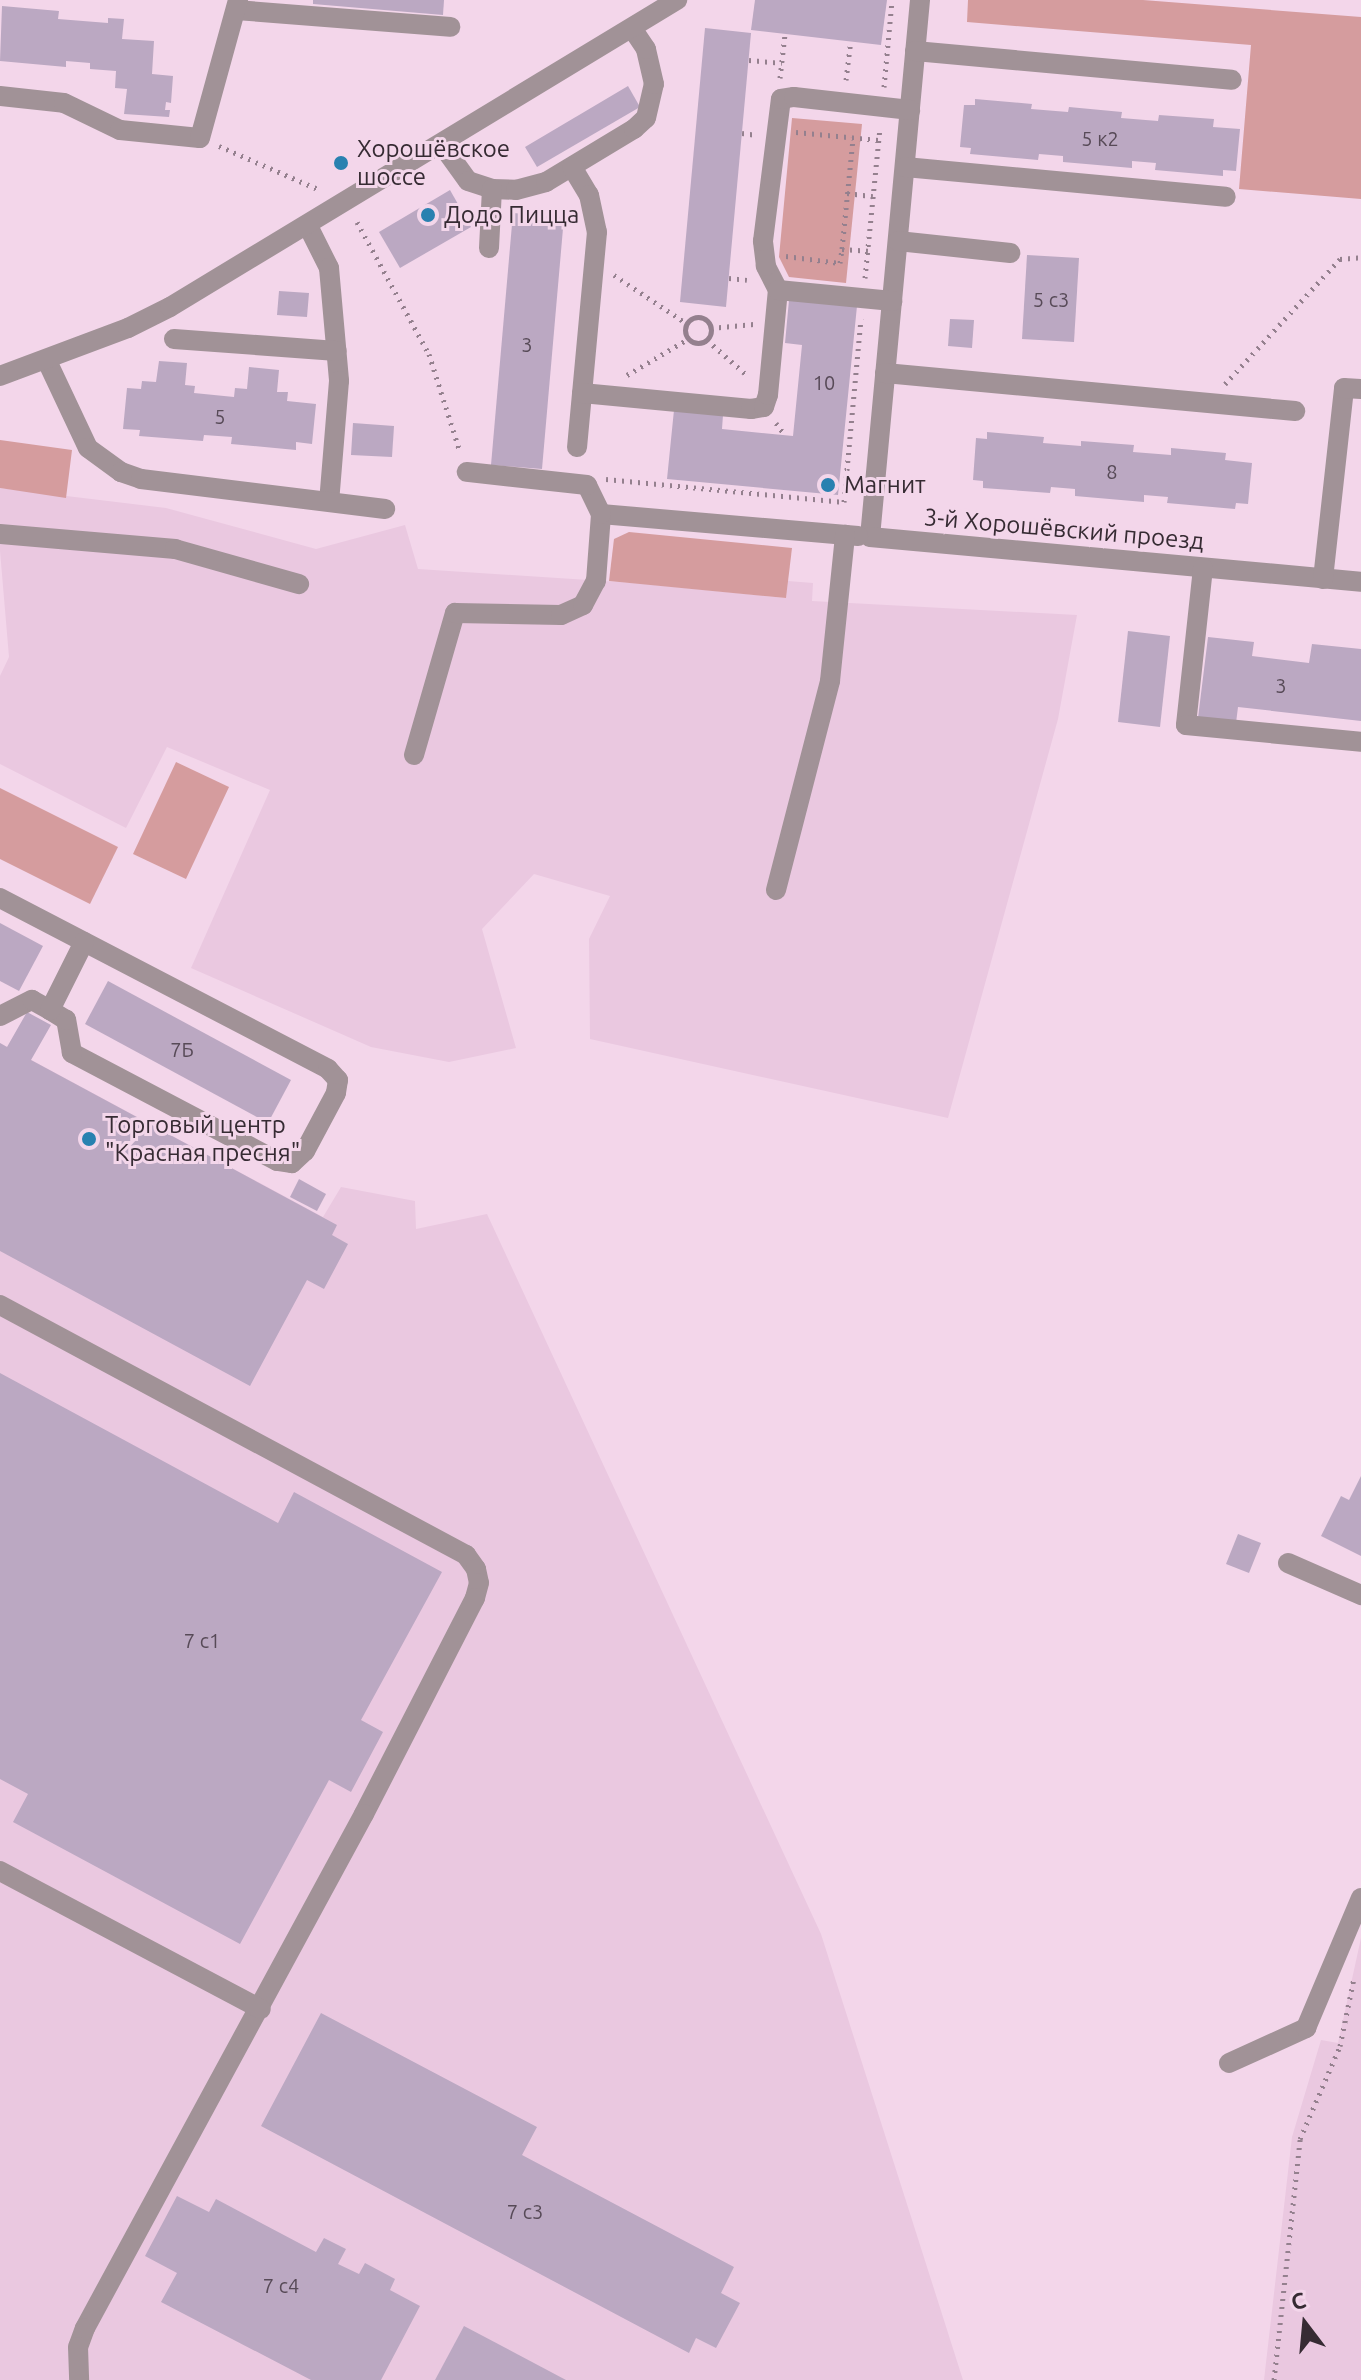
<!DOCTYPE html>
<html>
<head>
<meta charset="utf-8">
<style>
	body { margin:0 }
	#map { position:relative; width:1361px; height:2380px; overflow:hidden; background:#f3d6ea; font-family:Ubuntu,sans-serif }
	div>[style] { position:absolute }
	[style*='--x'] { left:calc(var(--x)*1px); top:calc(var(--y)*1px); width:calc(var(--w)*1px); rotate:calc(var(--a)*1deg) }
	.built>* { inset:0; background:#eac8e0 }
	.green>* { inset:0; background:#d59c9e }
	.building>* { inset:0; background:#bba8c2 }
	.path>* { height:5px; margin-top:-2.5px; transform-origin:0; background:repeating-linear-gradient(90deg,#94808e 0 2px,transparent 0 8px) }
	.path>.ring { margin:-2.5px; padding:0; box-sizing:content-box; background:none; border:5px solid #94808e; border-radius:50% }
	.minor>* { height:20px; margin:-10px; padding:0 10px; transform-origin:10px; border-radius:10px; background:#a19297 }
	.dots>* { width:22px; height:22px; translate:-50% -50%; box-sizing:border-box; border:4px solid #f3d6ea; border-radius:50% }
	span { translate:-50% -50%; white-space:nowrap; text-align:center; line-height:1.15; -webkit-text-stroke:6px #f3d6ea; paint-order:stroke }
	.number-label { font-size:20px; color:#574a57 }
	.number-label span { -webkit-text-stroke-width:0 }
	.poi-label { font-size:24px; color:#362b33 }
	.left { translate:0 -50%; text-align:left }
	.street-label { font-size:24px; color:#362b33 }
	.north { position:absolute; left:1265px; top:2284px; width:80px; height:80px; -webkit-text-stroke:6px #f3d6ea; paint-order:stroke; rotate:344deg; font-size:22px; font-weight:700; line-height:32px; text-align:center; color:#362b33 }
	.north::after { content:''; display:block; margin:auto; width:28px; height:36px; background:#362b33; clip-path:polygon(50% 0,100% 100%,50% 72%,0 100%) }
</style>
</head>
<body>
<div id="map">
	<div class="built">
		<i style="clip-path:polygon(0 488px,166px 508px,316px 549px,405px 525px,418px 569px,634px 583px,786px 598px,788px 581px,813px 583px,812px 601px,1077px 615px,1058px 719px,948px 1118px,590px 1039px,589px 939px,610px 896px,534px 874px,482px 929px,516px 1048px,449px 1062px,371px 1047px,191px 968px,270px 790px,167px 747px,126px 828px,0 764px,0 676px,9px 657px,0 551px)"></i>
		<i style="clip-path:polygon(0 1043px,323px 1217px,341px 1187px,415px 1201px,416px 1229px,487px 1214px,821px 1934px,963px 2380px,0 2380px)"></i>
		<i style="clip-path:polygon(1361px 1938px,1361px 2380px,1264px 2380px,1292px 2137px,1321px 2040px,1338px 2043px)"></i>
	</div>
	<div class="green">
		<i style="clip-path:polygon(968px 0,1143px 0,1361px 17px,1361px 199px,1239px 189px,1251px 45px,967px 22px)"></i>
		<i style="clip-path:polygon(792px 118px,862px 124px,846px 283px,789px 277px,779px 257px)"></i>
		<i style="clip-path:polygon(0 440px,72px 450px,66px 498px,0 488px)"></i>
		<i style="clip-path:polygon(629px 532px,792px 548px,786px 598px,609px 581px,614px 539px)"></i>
		<i style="clip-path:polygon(176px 762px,229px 787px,186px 879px,133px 854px)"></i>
		<i style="clip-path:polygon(0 788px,118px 847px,90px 904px,0 859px)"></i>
	</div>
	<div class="building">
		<i style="clip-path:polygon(313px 0,444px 0,443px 15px,313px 4px)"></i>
		<i style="clip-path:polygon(755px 0,887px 0,881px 45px,751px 30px)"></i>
		<i style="clip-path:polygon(2px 6px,59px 11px,58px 19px,108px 23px,108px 18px,124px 19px,122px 39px,154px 41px,152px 74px,173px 76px,171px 103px,166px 102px,165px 110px,170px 110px,169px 117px,124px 114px,127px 89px,115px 88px,116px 71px,90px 69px,90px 63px,66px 61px,66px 67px,0 61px)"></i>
		<i style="clip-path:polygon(705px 28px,751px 33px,726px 307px,680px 302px)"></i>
		<i style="clip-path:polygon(628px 86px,640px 107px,537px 167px,525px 147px)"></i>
		<i style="clip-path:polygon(975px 99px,1032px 104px,1031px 109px,1068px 112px,1069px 107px,1122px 112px,1121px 118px,1158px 121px,1159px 115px,1214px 119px,1213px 127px,1240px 129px,1236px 171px,1223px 170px,1223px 176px,1155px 170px,1156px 163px,1132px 161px,1132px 168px,1063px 162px,1063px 156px,1039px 154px,1038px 160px,970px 154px,971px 148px,960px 147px,964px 105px,975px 105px)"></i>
		<i style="clip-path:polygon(450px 190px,471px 227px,400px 268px,379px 232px)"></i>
		<i style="clip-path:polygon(513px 213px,564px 217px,542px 469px,491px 465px)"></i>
		<i style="clip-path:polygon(1027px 255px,1079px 258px,1074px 342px,1022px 339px)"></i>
		<i style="clip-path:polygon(279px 291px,309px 293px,307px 317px,277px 315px)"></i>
		<i style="clip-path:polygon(789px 300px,857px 306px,838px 495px,667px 479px,674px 410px,723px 415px,722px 429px,793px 436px,802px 345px,785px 343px)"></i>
		<i style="clip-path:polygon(950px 319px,974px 320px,972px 348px,948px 346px)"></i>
		<i style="clip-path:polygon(159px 361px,187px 363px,185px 385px,195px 386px,194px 393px,234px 397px,235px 388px,247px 389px,249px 367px,279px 370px,277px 392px,288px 392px,287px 401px,316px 404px,312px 444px,296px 442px,296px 450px,231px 444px,232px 437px,204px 435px,203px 441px,139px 436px,140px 430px,123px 429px,127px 388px,141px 389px,142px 381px,156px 382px)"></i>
		<i style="clip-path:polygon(353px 423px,394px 426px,392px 457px,351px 455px)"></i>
		<i style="clip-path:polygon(987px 432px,1044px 437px,1043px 443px,1081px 446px,1081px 441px,1134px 445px,1133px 452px,1171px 455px,1171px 448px,1226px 453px,1225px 460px,1252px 463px,1248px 504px,1236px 503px,1235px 509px,1167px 503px,1168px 497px,1144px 495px,1144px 502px,1075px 496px,1075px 489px,1051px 487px,1050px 493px,983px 488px,983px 481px,973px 480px,976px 438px,987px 439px)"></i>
		<i style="clip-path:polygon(1128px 631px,1170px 636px,1160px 727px,1118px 722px)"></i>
		<i style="clip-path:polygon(1208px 637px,1254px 642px,1252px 656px,1309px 663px,1312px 644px,1361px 649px,1361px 721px,1238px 707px,1236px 723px,1198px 718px)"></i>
		<i style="clip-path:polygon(0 923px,43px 946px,19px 991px,0 981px)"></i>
		<i style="clip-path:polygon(108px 981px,291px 1080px,268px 1123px,85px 1024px)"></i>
		<i style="clip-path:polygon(27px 1012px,51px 1025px,31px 1060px,337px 1225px,332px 1235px,348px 1244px,324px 1289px,307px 1280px,250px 1386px,0 1251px,0 1043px,7px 1047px)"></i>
		<i style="clip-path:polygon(299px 1179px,326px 1194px,317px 1211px,290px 1197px)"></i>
		<i style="clip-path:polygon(0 1373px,278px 1523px,294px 1492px,442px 1572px,361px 1720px,383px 1732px,351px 1792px,329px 1780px,240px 1944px,13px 1822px,28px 1794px,0 1779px)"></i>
		<i style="clip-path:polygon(1361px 1476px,1361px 1556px,1321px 1536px,1341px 1496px,1349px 1500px)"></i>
		<i style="clip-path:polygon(1238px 1534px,1261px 1543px,1249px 1573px,1226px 1564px)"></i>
		<i style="clip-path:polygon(321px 2013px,537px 2127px,522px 2155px,734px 2267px,721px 2293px,740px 2303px,716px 2348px,696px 2338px,689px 2353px,261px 2126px)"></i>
		<i style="clip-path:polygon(177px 2196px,209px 2212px,216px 2199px,316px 2252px,324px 2238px,346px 2249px,338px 2264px,359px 2274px,365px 2263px,395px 2279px,390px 2290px,420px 2306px,381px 2380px,311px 2380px,161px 2302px,177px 2273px,145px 2256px)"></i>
		<i style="clip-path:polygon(464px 2326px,566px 2380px,435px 2380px)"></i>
	</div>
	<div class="path">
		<i style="--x:749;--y:60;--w:33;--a:5"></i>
		<i style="--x:780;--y:78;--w:44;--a:-83.5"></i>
		<i style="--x:846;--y:80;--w:38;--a:-83"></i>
		<i style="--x:884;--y:87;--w:87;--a:-84.7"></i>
		<i style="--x:796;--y:132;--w:83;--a:5.5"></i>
		<i style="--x:742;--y:133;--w:15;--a:8"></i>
		<i style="--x:219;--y:146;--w:110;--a:23.5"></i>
		<i style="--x:847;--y:193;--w:26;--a:7"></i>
		<i style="--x:357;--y:222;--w:150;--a:61.4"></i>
		<i style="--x:429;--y:354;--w:103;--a:72.4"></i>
		<i style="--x:842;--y:249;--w:112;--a:-84.3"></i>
		<i style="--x:786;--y:256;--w:54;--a:7.4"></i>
		<i style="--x:840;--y:263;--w:14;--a:-82"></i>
		<i style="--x:842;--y:249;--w:26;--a:4"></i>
		<i style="--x:614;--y:275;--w:87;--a:33.7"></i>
		<i style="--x:729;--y:278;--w:18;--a:6"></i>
		<i style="--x:865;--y:278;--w:151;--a:-84.3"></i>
		<i class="ring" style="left:685px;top:317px;width:21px;height:21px"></i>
		<i style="--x:711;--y:328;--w:43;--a:-5.3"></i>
		<i style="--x:707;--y:340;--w:55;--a:41.3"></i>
		<i style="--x:627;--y:375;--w:71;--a:-30.5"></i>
		<i style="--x:1225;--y:384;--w:170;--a:-47.4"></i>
		<i style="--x:1340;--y:259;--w:21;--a:-5"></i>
		<i style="--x:776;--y:423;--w:15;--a:53"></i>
		<i style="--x:606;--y:479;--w:239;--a:5.5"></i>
		<i style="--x:844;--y:502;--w:184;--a:-84.7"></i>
		<i style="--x:1274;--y:2380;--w:242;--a:-83.8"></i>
		<i style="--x:1300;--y:2139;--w:101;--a:-66.7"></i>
		<i style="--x:1340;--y:2046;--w:69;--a:-78.4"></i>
	</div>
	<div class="minor">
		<i style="--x:920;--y:0;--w:539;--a:95.32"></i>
		<i style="--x:870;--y:537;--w:493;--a:5.2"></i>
		<i style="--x:236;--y:10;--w:215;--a:4.5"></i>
		<i style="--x:915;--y:51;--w:318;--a:5.2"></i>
		<i style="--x:0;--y:96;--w:64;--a:6.2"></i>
		<i style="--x:64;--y:103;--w:62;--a:25.7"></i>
		<i style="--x:120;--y:130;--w:80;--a:5.7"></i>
		<i style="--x:200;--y:138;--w:143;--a:-74.6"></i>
		<i style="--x:442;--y:145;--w:44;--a:54.2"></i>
		<i style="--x:468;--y:181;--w:25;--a:18"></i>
		<i style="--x:492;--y:189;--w:24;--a:2"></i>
		<i style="--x:516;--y:190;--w:31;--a:-15"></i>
		<i style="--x:546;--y:182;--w:103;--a:-31.1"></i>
		<i style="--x:634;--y:129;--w:16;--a:-43"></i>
		<i style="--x:646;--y:118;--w:35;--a:-77"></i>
		<i style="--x:654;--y:84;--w:36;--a:-103"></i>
		<i style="--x:646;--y:49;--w:25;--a:-124"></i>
		<i style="--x:572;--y:167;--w:33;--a:59"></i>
		<i style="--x:589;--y:195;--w:38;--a:78"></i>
		<i style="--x:597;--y:232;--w:216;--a:95.3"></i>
		<i style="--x:905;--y:167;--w:322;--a:5.3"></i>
		<i style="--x:308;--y:226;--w:47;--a:63.4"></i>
		<i style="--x:329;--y:268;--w:113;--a:84.9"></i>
		<i style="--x:339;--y:381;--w:121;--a:94.7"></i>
		<i style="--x:898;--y:241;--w:113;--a:6.1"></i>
		<i style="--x:489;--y:248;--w:59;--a:-87.1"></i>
		<i style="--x:778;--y:290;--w:27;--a:-117"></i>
		<i style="--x:766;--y:266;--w:25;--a:-97"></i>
		<i style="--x:763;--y:241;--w:143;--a:-82.8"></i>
		<i style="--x:781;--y:99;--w:13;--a:-9"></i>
		<i style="--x:794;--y:97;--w:117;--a:6.4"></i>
		<i style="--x:174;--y:339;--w:163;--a:4.2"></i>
		<i style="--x:47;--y:361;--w:96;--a:64.8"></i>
		<i style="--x:88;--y:448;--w:41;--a:36"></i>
		<i style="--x:121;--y:472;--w:21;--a:19"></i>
		<i style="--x:141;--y:479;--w:246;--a:7"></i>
		<i style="--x:885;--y:373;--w:412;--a:5.3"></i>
		<i style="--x:0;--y:376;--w:137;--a:-20.6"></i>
		<i style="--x:128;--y:328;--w:47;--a:-26.6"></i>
		<i style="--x:170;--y:307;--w:593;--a:-31.2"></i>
		<i style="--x:582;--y:393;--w:170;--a:5.4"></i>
		<i style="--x:751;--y:409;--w:13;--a:-9"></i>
		<i style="--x:764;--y:407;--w:13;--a:-72"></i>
		<i style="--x:768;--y:395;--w:105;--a:-84.6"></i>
		<i style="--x:778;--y:290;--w:115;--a:5.5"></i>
		<i style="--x:601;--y:514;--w:258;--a:4.9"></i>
		<i style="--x:0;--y:534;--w:176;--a:4.9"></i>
		<i style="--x:175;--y:549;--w:129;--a:15.8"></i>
		<i style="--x:1203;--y:568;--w:158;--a:96.2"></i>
		<i style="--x:1186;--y:725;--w:176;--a:5.5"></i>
		<i style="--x:1323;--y:579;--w:192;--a:-83.7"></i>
		<i style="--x:1344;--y:388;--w:17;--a:3"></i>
		<i style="--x:414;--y:755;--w:148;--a:-73.9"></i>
		<i style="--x:455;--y:613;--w:106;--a:1.1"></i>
		<i style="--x:561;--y:615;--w:24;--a:-24"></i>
		<i style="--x:583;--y:605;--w:27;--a:-62"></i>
		<i style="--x:596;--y:581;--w:67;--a:-85.7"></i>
		<i style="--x:601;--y:514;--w:32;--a:-116"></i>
		<i style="--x:587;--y:485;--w:121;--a:-173.8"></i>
		<i style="--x:776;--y:890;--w:216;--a:-75.5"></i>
		<i style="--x:830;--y:681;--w:147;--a:-84.1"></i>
		<i style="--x:0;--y:898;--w:370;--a:27.5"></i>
		<i style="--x:328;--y:1069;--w:15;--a:48"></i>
		<i style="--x:338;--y:1080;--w:13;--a:99"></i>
		<i style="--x:336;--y:1093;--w:66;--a:118.1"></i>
		<i style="--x:305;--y:1151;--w:18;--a:137"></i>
		<i style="--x:292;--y:1163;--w:15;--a:-172"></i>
		<i style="--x:277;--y:1161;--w:232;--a:-152.2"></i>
		<i style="--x:72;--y:1053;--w:34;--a:-100"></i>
		<i style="--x:66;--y:1020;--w:19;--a:-148"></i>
		<i style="--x:0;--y:1016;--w:36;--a:-27"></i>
		<i style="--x:32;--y:1000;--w:21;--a:29"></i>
		<i style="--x:50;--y:1010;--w:76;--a:-63.4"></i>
		<i style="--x:0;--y:1305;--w:529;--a:28.21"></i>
		<i style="--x:466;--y:1555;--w:17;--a:54"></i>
		<i style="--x:476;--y:1569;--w:14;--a:78"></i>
		<i style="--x:479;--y:1583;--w:16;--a:105"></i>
		<i style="--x:475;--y:1598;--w:243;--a:117.2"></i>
		<i style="--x:364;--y:1814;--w:585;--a:118.49"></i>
		<i style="--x:85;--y:2328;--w:20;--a:110"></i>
		<i style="--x:78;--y:2347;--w:33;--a:88"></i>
		<i style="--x:1288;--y:1563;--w:80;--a:23.7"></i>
		<i style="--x:0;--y:1871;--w:295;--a:27.9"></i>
		<i style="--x:1229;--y:2063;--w:85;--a:-24.4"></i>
		<i style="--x:1306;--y:2028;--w:141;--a:-67.1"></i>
	</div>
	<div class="dots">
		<i style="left:341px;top:163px;background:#2981b0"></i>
		<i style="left:428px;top:215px;background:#2981b0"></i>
		<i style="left:828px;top:485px;background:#2981b0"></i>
		<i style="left:89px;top:1139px;background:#2981b0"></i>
	</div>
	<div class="number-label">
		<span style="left:1100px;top:138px">5 к2</span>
		<span style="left:1051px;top:299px">5 с3</span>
		<span style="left:527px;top:344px">3</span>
		<span style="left:824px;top:382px">10</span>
		<span style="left:220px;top:416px">5</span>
		<span style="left:1112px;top:471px">8</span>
		<span style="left:1281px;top:685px">3</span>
		<span style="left:182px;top:1049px">7Б</span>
		<span style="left:202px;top:1640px">7 с1</span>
		<span style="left:525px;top:2211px">7 с3</span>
		<span style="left:281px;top:2285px">7 с4</span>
	</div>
	<div class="poi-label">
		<span class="left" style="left:357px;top:163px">Хорошёвское<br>шоссе</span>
		<span class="left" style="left:444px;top:215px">Додо Пицца</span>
		<span class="left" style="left:844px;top:485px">Магнит</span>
		<span class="left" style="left:105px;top:1139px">Торговый центр<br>"Красная пресня"</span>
	</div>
	<div class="street-label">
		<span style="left:1064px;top:529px;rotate:5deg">3-й Хорошёвский проезд</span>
	</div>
	<div class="north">С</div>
</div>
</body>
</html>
